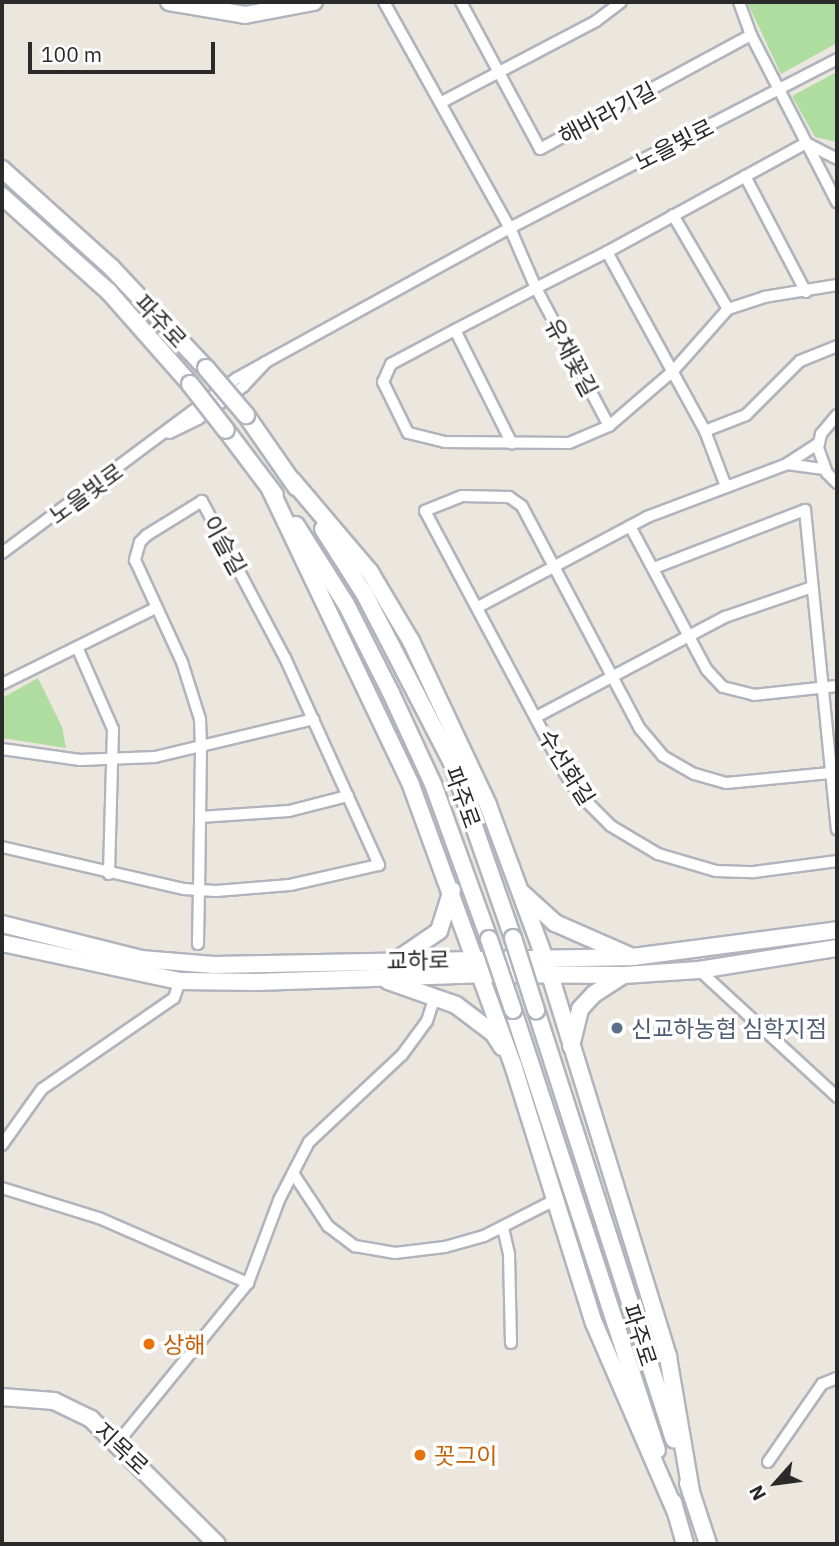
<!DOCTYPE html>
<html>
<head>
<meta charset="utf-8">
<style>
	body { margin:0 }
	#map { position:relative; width:839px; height:1546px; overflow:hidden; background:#ebe6de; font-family:"IBM Plex Sans","Noto Sans KR",sans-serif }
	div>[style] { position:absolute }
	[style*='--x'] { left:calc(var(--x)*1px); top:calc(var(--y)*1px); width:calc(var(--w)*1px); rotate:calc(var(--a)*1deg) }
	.green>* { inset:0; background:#afdd9f }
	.roads { filter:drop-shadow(2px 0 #b1b3bd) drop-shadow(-2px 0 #b1b3bd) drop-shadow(0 2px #b1b3bd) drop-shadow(0 -2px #b1b3bd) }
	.street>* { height:10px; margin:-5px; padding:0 5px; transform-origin:5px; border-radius:5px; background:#fff }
	.secondary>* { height:16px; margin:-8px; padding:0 8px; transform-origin:8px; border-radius:8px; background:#fff }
	.bridges { filter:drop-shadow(2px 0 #b1b3bd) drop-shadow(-2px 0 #b1b3bd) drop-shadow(0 2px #b1b3bd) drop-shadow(0 -2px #b1b3bd) }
	.secondary-bridge>* { height:16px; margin:-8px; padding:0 8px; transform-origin:8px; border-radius:8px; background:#fff }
	.dots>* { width:19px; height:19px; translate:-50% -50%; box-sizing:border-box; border:4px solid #fff; border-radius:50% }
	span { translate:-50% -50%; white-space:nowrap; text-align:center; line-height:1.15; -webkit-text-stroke:7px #fff; paint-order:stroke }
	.street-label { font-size:23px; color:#2a2a2a }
	.service-label { font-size:23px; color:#4e5e75 }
	.left { translate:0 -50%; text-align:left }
	.food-label { font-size:23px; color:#c56008 }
	.frame { position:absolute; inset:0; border:4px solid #2a2a2a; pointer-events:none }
	.north { position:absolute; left:741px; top:1448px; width:70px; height:70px; -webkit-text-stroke:5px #fff; paint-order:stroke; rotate:242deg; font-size:19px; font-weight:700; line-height:28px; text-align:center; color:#2a2a2a }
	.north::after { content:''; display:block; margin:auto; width:24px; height:32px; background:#2a2a2a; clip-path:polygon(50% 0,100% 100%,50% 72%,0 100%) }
	.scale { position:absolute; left:28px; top:42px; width:187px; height:32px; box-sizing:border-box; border:4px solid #2a2a2a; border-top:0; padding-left:9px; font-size:21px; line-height:24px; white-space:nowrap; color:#2a2a2a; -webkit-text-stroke:5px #fff; paint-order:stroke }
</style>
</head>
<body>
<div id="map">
	<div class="green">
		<i style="clip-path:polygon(747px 2px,837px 2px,837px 43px,781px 74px)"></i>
		<i style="clip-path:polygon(837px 72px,837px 142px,815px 137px,792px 96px)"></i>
		<i style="clip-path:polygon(38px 678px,62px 727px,66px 748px,2px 738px,2px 698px)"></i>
	</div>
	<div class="roads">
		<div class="street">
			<i style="--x:384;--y:2;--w:259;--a:60.9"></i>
			<i style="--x:510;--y:228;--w:65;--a:66.6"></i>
			<i style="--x:536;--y:288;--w:156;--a:62.1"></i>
			<i style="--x:609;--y:426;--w:43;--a:157"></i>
			<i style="--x:569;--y:443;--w:124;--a:-179.5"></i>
			<i style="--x:445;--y:442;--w:38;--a:-166"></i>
			<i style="--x:408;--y:433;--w:57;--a:-116.1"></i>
			<i style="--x:383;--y:382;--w:20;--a:-66"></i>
			<i style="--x:391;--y:364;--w:72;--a:-28"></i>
			<i style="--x:455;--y:330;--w:91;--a:-27.4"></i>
			<i style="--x:536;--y:288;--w:80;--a:-26.9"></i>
			<i style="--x:607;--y:252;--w:227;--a:-28.7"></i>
			<i style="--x:461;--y:2;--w:167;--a:61.7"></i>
			<i style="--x:540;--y:149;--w:240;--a:-28.4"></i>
			<i style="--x:751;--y:35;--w:35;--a:-110"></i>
			<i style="--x:751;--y:35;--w:188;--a:62.8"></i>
			<i style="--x:442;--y:102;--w:174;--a:-27.7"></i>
			<i style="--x:596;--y:21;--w:31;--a:-37"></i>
			<i style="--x:806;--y:143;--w:35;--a:27"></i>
			<i style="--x:745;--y:176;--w:131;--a:62.3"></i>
			<i style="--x:673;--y:215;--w:109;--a:59.7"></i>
			<i style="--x:607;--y:252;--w:204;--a:61.3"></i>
			<i style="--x:705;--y:431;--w:57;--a:69.3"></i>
			<i style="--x:455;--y:330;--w:127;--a:63.4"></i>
			<i style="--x:266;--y:362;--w:278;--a:-28.8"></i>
			<i style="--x:510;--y:228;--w:368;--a:-27.3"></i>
			<i style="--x:837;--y:415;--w:25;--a:130"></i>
			<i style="--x:821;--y:434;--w:14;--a:102"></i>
			<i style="--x:818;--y:448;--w:27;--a:70"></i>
			<i style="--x:827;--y:473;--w:14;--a:45"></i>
			<i style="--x:609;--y:426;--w:84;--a:-40.7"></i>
			<i style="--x:673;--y:371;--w:83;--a:-48.4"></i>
			<i style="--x:728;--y:309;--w:38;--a:-18"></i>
			<i style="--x:764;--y:297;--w:74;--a:-9.3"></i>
			<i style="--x:705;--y:431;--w:44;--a:-21.3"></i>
			<i style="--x:746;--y:415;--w:76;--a:-45"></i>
			<i style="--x:800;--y:361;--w:40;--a:-22"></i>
			<i style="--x:819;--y:443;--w:38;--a:147"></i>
			<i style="--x:787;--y:464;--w:37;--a:8"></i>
			<i style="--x:630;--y:526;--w:163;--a:61.9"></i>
			<i style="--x:707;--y:670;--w:23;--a:47"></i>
			<i style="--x:723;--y:687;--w:32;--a:14"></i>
			<i style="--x:754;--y:695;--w:83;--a:-6.2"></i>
			<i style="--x:2;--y:553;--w:293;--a:-36.7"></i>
			<i style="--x:237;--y:378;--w:33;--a:-29"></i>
			<i style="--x:266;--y:362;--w:33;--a:133"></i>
			<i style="--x:244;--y:386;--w:57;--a:144.3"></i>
			<i style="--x:198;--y:419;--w:32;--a:154"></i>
			<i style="--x:654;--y:568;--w:162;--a:-21"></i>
			<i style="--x:805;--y:510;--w:321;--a:84.3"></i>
			<i style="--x:478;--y:607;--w:191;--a:-28"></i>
			<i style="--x:647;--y:517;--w:150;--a:-20.7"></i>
			<i style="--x:77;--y:647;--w:90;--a:66.3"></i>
			<i style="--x:113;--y:729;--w:145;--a:91.6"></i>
			<i style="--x:2;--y:684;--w:172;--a:-26.3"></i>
			<i style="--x:536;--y:717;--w:214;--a:-27.9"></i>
			<i style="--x:725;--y:617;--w:92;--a:-19"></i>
			<i style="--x:2;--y:749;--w:79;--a:8"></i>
			<i style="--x:80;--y:760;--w:75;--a:-2.3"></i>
			<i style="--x:155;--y:757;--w:163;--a:-13.4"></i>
			<i style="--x:830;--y:773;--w:104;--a:174.5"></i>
			<i style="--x:726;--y:783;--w:33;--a:-164"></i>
			<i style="--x:694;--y:774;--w:36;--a:-150"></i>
			<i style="--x:663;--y:756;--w:35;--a:-130"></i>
			<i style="--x:640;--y:729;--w:252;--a:-117.9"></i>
			<i style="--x:522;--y:506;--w:16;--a:-145"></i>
			<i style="--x:509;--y:497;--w:47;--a:-178.8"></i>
			<i style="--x:462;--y:496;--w:40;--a:158"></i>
			<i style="--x:425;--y:511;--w:291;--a:61.9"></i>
			<i style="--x:562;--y:768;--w:27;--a:59"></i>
			<i style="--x:576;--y:791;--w:49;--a:45"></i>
			<i style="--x:611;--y:826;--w:55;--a:30.8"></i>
			<i style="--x:658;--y:854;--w:60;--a:16.3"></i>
			<i style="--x:716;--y:871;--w:38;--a:2"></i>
			<i style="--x:754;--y:872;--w:84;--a:-7.5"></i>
			<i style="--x:200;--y:817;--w:89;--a:-3.9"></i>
			<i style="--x:289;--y:811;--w:61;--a:-14.3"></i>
			<i style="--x:2;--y:847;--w:187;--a:13"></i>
			<i style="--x:184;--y:889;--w:15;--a:4"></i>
			<i style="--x:199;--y:890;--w:17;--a:3"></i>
			<i style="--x:216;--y:891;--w:74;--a:-4.6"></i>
			<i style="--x:290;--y:885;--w:91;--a:-12.7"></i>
			<i style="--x:379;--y:865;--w:227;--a:-114.4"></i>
			<i style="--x:285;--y:658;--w:178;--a:-117.9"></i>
			<i style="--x:202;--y:501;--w:65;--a:148.3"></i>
			<i style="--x:147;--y:535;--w:10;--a:135"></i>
			<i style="--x:140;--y:542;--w:19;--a:106"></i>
			<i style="--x:135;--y:560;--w:112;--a:65.3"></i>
			<i style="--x:182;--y:662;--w:60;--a:72.5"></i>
			<i style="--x:200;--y:719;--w:30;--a:88"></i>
			<i style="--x:201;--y:749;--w:141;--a:90.8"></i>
			<i style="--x:199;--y:890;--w:54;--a:91.1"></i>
			<i style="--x:699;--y:970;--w:188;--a:42.6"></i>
			<i style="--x:2;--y:1145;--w:69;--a:-54.5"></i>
			<i style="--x:42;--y:1089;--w:160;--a:-34.6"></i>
			<i style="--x:174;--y:998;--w:18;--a:-71"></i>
			<i style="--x:293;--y:1173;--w:64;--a:56.6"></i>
			<i style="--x:328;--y:1226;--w:34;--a:37"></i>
			<i style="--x:355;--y:1246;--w:41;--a:9.9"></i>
			<i style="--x:395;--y:1253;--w:50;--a:-6.8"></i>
			<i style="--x:445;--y:1247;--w:41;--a:-15.8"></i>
			<i style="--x:484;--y:1236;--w:80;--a:-26.9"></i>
			<i style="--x:2;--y:1188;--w:102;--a:17.2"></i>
			<i style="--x:99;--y:1218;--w:163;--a:23.6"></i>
			<i style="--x:503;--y:1228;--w:27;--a:77"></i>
			<i style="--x:509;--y:1254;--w:89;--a:88.7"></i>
			<i style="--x:119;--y:1441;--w:204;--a:-50.8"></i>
			<i style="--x:248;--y:1283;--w:89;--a:-69.5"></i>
			<i style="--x:279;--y:1200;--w:65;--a:-62.7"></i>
			<i style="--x:309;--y:1142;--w:127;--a:-43.1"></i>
			<i style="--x:402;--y:1055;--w:42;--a:-53.7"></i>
			<i style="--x:427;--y:1021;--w:26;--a:-72"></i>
			<i style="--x:768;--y:1462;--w:95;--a:-55.3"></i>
			<i style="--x:822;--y:1384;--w:16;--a:-22"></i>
		</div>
		<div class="secondary">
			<i style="--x:169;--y:2;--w:77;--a:9.7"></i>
			<i style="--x:245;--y:15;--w:70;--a:-10.7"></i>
			<i style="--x:2;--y:169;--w:147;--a:42"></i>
			<i style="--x:111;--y:267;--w:139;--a:46.8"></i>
			<i style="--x:2;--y:196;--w:144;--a:41.9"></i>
			<i style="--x:109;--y:292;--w:123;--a:48.6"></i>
			<i style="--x:246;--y:415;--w:88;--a:55.2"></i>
			<i style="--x:226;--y:430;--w:81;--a:53"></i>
			<i style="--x:292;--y:480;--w:121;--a:49.7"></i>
			<i style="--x:370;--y:572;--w:80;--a:59.3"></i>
			<i style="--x:411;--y:641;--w:181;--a:64.8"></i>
			<i style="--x:488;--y:805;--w:167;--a:69.7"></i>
			<i style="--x:546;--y:962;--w:413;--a:72.8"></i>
			<i style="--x:668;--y:1357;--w:136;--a:80.3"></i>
			<i style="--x:270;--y:489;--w:328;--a:64.5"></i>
			<i style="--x:411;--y:785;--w:298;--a:70"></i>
			<i style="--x:513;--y:1065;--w:270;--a:72.6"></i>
			<i style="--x:594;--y:1323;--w:204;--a:66.6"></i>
			<i style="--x:296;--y:525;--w:93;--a:57.7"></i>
			<i style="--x:346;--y:604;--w:100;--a:63.2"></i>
			<i style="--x:391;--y:693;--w:100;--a:65.2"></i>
			<i style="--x:433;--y:784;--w:165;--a:70.1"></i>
			<i style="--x:323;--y:529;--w:78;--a:57.5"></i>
			<i style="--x:365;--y:595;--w:189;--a:62.6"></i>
			<i style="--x:452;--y:763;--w:185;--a:70.8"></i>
			<i style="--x:522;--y:893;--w:45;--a:42.3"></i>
			<i style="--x:555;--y:923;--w:80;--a:23.7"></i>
			<i style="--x:2;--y:924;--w:143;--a:14.1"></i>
			<i style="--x:141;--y:959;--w:73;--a:4.7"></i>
			<i style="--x:214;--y:965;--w:419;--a:-1.1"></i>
			<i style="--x:633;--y:957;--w:206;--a:-7.5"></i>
			<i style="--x:2;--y:943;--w:182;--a:12.1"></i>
			<i style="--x:180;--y:981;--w:77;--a:0.7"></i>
			<i style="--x:257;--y:982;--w:224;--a:-2"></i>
			<i style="--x:481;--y:974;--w:143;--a:0.4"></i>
			<i style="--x:624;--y:975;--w:75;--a:-3.8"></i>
			<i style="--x:699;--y:970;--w:140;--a:-9.1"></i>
			<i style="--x:401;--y:957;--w:46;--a:-34.4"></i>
			<i style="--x:439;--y:931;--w:43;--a:-72.4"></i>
			<i style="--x:388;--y:981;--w:72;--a:19.4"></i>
			<i style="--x:456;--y:1005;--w:46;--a:37.1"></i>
			<i style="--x:493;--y:1033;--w:17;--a:57"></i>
			<i style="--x:513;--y:1010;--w:463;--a:71.9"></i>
			<i style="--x:536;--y:1010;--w:451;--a:72.2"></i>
			<i style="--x:571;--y:1046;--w:38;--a:-76"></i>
			<i style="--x:580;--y:1009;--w:21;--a:-47"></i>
			<i style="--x:594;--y:994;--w:35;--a:-33"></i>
			<i style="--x:2;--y:1397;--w:52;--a:4.4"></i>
			<i style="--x:54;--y:1401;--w:41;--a:25.9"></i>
			<i style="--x:91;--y:1419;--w:177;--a:44.8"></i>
			<i style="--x:688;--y:1483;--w:64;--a:71.8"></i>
			<i style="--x:673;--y:1502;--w:44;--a:74.1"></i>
		</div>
	</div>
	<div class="bridges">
		<div class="secondary-bridge">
			<i style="--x:206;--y:368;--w:62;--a:49.6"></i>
			<i style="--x:190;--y:384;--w:58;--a:52"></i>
			<i style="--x:513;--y:938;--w:76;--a:72.3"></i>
			<i style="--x:489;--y:939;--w:75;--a:71.3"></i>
		</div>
	</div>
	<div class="dots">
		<i style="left:617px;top:1028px;background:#5c6f8a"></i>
		<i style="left:149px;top:1344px;background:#e8710a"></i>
		<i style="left:420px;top:1455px;background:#e8710a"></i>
	</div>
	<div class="street-label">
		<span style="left:607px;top:113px;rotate:-28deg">해바라기길</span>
		<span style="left:674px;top:144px;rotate:-27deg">노을빛로</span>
		<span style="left:161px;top:321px;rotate:47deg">파주로</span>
		<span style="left:572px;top:357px;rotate:62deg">유채꽃길</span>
		<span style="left:86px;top:493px;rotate:-36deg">노을빛로</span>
		<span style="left:225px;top:545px;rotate:61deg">이슬길</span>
		<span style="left:567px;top:767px;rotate:58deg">수선화길</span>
		<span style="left:463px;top:797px;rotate:70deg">파주로</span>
		<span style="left:418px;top:960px;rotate:-1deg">교하로</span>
		<span style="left:640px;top:1335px;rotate:72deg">파주로</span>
		<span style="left:122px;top:1448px;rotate:43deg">지목로</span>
	</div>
	<div class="service-label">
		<span class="left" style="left:631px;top:1028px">신교하농협 심학지점</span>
	</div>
	<div class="food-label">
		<span class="left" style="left:163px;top:1344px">상해</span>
		<span class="left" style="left:434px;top:1455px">꼿그이</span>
	</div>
	<div class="frame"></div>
	<div class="north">N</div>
	<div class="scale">100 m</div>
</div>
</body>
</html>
